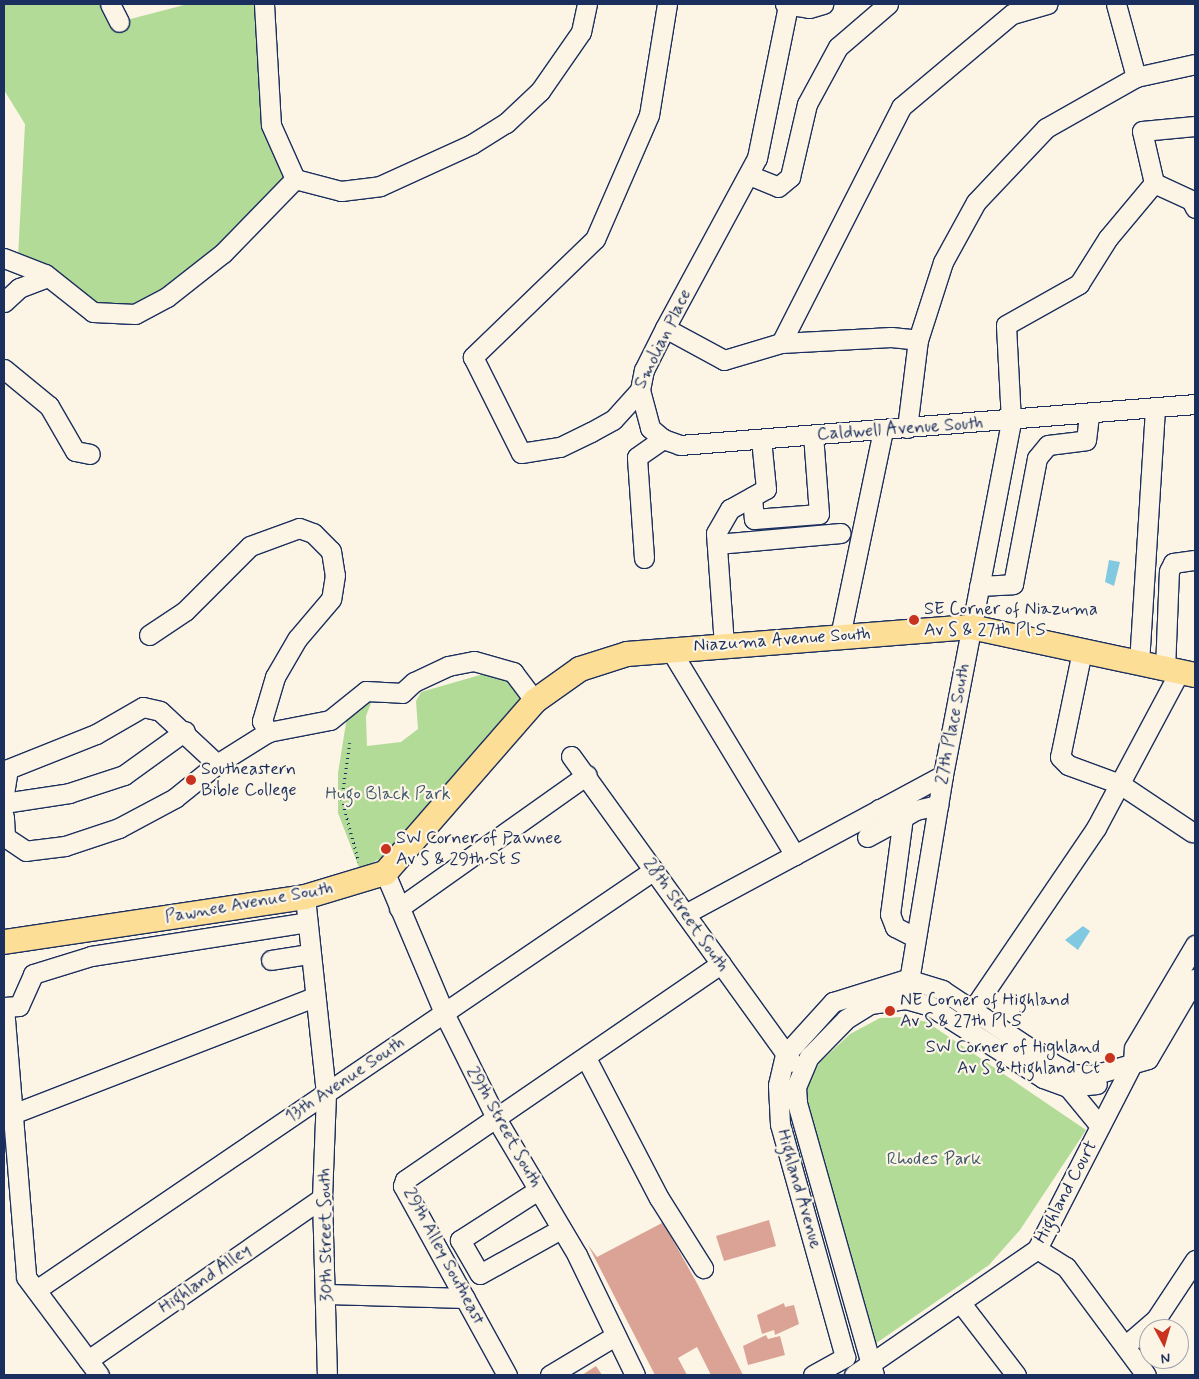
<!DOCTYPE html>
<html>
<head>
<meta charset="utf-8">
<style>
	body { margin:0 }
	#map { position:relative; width:1199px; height:1379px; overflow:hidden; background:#fcf5e5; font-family:Mynerve,sans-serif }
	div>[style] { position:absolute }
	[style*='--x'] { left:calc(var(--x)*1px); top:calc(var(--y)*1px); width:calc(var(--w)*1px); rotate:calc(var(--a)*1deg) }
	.green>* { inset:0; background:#b2db98 }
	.water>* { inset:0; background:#81c9e1 }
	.building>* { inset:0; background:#dba395 }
	.path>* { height:2.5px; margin-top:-1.25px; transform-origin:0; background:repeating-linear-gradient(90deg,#1b2f5e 0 1px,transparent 0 5px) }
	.roads { filter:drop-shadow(1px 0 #1b2f5e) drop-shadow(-1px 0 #1b2f5e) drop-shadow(0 1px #1b2f5e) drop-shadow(0 -1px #1b2f5e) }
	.minor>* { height:19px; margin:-9.5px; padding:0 9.5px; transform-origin:9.5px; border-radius:9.5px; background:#fcf5e5 }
	.major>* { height:24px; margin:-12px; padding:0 12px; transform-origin:12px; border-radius:12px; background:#fdde96 }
	.dots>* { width:14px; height:14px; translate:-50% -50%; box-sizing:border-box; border:2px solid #fcf5e5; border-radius:50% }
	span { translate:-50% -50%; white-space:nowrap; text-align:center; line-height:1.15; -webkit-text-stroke:4.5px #fcf5e5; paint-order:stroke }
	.street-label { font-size:18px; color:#1b2f5e }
	.poi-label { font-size:18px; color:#1b2f5e }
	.left { translate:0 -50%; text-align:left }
	.right { translate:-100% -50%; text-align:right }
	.park-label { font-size:18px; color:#415a6c }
	.frame { position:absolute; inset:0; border:5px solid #1b2f5e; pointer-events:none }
	.north { position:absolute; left:1139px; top:1319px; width:50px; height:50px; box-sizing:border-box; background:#fcf5e5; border:1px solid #a2a6af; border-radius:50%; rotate:174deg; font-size:14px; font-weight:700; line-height:20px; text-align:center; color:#1b2f5e }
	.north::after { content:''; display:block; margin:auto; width:18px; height:22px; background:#c8321e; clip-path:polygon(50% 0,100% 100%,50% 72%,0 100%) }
</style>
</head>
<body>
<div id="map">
	<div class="green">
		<i style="clip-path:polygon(4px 4px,105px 4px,119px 22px,188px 4px,260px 4px,287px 181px,161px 297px,131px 310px,103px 311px,18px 257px,25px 124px,4px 90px)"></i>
		<i style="clip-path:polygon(480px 675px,510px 676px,529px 703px,400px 847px,360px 870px,338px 813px,338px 773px,347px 717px,373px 698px,366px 716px,367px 746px,401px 742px,418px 729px,416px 701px,421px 692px)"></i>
		<i style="clip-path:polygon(904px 1017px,927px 1022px,1086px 1130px,1020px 1230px,989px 1265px,875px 1344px,807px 1116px,805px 1088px,820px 1062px,850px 1034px,880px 1018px)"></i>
	</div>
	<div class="water">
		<i style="clip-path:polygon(1109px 560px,1120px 562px,1114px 586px,1105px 582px)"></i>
		<i style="clip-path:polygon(1083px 926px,1090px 931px,1078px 950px,1065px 940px)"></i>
	</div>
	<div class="building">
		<i style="clip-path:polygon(660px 1217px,698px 1285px,743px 1375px,711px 1375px,697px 1347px,678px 1358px,687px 1375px,655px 1375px,588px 1245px,597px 1257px,662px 1223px)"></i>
		<i style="clip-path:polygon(769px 1220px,776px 1246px,724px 1261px,716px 1236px)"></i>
		<i style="clip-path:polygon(784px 1303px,785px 1307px,794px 1305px,799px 1324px,775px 1335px,774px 1330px,762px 1334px,757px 1315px)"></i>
		<i style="clip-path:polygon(766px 1335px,768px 1339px,780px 1336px,785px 1355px,748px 1365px,743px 1346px)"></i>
		<i style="clip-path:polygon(596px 1366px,602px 1375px,582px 1375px)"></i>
	</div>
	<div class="path">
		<i style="--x:350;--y:743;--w:57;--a:98.1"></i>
		<i style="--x:342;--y:799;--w:65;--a:74.9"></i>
	</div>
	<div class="roads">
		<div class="minor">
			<i style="--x:110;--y:4;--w:20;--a:63"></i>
			<i style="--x:264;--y:4;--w:121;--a:86.7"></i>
			<i style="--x:271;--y:125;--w:59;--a:66"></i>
			<i style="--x:667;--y:4;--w:112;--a:99.2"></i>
			<i style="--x:649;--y:115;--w:135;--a:113.5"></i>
			<i style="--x:595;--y:239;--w:170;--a:136"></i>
			<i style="--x:473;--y:357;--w:107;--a:63.4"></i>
			<i style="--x:521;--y:453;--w:39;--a:-9"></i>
			<i style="--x:560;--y:447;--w:34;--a:-26"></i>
			<i style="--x:591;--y:432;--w:25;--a:-29"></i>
			<i style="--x:613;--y:420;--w:40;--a:-48"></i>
			<i style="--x:640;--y:390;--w:20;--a:-79"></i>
			<i style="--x:644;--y:370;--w:47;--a:-63.4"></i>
			<i style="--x:665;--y:328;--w:193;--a:-61.6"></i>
			<i style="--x:757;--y:158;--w:155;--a:-78.5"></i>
			<i style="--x:785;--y:4;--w:24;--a:9"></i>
			<i style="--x:809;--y:8;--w:15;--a:-16"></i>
			<i style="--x:1116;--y:4;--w:76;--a:74.7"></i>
			<i style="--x:749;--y:175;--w:31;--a:22"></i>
			<i style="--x:778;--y:187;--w:16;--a:-40"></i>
			<i style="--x:790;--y:177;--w:75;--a:-76.9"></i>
			<i style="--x:807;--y:104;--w:65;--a:-61.5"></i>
			<i style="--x:838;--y:47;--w:66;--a:-40.7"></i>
			<i style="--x:295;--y:179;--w:48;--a:14.6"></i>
			<i style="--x:341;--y:191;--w:39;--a:-7"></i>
			<i style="--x:380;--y:186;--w:101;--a:-24.5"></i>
			<i style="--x:472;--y:144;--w:40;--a:-32"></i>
			<i style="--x:506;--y:123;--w:47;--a:-43.3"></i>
			<i style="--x:540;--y:91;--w:72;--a:-55.2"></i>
			<i style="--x:581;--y:32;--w:29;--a:-78"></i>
			<i style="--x:1154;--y:183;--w:53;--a:-103"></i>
			<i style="--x:1142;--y:131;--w:53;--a:-5.4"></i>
			<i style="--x:1154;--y:183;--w:41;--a:24.7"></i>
			<i style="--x:1191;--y:200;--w:9;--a:63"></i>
			<i style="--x:4;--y:258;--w:44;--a:21.3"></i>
			<i style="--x:45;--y:274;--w:61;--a:38.4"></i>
			<i style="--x:93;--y:312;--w:42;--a:2.7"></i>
			<i style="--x:135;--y:314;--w:36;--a:-28"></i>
			<i style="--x:167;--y:297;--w:71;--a:-38.2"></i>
			<i style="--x:223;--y:253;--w:103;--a:-45.8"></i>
			<i style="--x:4;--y:302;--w:21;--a:-43"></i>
			<i style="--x:19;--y:288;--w:31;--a:-21"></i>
			<i style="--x:665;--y:328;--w:67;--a:28.5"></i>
			<i style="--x:724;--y:360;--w:59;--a:-16.6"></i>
			<i style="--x:781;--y:343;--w:110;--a:-3.1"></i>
			<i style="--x:891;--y:337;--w:27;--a:6"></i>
			<i style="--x:781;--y:343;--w:265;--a:-63"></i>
			<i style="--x:901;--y:107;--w:145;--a:-40"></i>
			<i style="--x:1012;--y:14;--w:37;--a:-16"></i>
			<i style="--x:4;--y:369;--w:58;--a:39.4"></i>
			<i style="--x:49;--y:406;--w:52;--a:60"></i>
			<i style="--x:75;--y:451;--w:15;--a:11"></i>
			<i style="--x:640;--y:390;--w:39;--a:75"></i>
			<i style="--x:650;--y:428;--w:17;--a:40"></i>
			<i style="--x:663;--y:439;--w:18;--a:19"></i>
			<i style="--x:680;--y:445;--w:517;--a:-4.55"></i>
			<i style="--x:907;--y:428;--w:89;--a:-82.9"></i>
			<i style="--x:918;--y:340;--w:82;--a:-72.2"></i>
			<i style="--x:943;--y:262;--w:68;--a:-61.2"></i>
			<i style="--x:976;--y:202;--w:102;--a:-46.6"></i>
			<i style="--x:1046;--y:128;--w:103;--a:-29.5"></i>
			<i style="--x:1136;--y:77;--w:60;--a:-12.4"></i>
			<i style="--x:752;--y:497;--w:22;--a:85"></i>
			<i style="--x:754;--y:519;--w:65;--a:-4.4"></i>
			<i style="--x:819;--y:514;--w:79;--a:-94.3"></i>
			<i style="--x:717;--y:544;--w:124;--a:-5.1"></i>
			<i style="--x:644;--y:558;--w:101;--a:-94"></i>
			<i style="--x:637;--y:457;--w:32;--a:-35"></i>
			<i style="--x:979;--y:586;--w:34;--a:-3"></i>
			<i style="--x:1013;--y:584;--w:128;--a:-79.2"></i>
			<i style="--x:1037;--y:458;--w:17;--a:-50"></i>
			<i style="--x:1048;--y:445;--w:38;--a:-7"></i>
			<i style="--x:1086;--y:440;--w:26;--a:-83"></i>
			<i style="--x:149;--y:635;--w:43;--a:-33.7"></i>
			<i style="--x:185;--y:611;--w:92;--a:-45"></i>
			<i style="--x:250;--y:546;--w:52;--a:-20.2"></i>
			<i style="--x:299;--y:528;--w:15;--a:20"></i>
			<i style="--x:313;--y:533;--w:25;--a:45"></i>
			<i style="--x:331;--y:551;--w:24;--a:81"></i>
			<i style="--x:335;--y:575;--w:24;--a:99"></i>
			<i style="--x:331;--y:599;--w:52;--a:130.4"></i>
			<i style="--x:297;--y:639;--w:44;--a:120.1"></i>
			<i style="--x:275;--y:677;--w:46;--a:106.5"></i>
			<i style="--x:262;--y:721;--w:13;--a:61"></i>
			<i style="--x:268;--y:732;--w:63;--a:-11"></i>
			<i style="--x:330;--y:720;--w:46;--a:-38.9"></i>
			<i style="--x:366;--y:691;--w:36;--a:3"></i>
			<i style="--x:402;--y:693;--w:16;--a:-43"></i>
			<i style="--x:414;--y:682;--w:38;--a:-25"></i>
			<i style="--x:448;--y:666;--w:26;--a:-11"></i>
			<i style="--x:474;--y:661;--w:41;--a:15.8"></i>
			<i style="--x:513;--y:672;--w:36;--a:53"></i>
			<i style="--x:840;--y:636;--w:210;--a:-78.2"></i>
			<i style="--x:724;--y:645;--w:112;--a:-94.1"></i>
			<i style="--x:716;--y:533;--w:28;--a:-60"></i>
			<i style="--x:730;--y:509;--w:41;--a:-29.1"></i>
			<i style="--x:766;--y:489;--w:50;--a:-95.7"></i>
			<i style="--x:670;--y:649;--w:241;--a:58.8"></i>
			<i style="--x:1082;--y:651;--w:108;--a:101.7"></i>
			<i style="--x:1060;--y:757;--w:11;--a:45"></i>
			<i style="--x:1068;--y:765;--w:55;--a:20.1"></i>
			<i style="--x:1120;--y:784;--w:87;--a:33.7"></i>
			<i style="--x:1139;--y:663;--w:256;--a:-86.4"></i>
			<i style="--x:1165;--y:669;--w:98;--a:-87.7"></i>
			<i style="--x:1169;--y:571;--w:9;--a:-63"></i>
			<i style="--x:1173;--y:563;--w:22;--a:-8"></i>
			<i style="--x:571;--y:756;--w:377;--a:54.2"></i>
			<i style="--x:217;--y:764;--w:60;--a:-32.1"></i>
			<i style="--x:4;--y:794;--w:25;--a:-81"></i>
			<i style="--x:8;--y:769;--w:95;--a:-21.7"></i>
			<i style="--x:96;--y:734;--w:54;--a:-29.9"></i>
			<i style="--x:143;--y:707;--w:17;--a:13"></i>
			<i style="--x:160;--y:711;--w:78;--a:42.9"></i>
			<i style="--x:217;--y:764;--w:54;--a:141"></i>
			<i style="--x:175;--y:798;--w:64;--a:151.8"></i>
			<i style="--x:119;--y:828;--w:57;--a:161.6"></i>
			<i style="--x:65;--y:846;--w:39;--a:173"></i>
			<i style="--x:26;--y:851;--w:25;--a:-146"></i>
			<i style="--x:5;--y:837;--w:21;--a:-93"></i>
			<i style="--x:4;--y:803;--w:66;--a:-8.7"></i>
			<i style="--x:69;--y:793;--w:58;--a:-18.1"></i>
			<i style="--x:124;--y:775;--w:75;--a:-35.8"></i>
			<i style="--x:879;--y:809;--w:19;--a:62"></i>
			<i style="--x:888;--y:826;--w:32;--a:-30"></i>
			<i style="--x:916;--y:810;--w:23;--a:-13"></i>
			<i style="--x:903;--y:817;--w:98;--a:97.6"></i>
			<i style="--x:890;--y:914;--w:14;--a:69"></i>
			<i style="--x:895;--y:927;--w:22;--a:27"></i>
			<i style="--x:867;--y:837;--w:24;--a:-28"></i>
			<i style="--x:385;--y:873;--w:152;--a:67.1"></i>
			<i style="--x:444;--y:1013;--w:119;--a:63.6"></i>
			<i style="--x:497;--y:1120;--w:157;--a:59.3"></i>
			<i style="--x:577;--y:1255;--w:133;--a:64.2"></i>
			<i style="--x:305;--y:897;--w:198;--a:83.9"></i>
			<i style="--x:326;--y:1094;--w:104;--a:92.2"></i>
			<i style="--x:322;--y:1198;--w:177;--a:88.4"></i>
			<i style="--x:399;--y:908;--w:230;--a:-35.3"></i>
			<i style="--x:685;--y:914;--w:293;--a:-28.3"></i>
			<i style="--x:271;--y:960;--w:39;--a:-9"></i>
			<i style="--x:906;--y:999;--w:227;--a:-80.6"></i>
			<i style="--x:943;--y:775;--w:360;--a:-79.1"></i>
			<i style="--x:1011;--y:421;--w:96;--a:-93"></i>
			<i style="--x:1006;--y:325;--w:84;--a:-29.3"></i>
			<i style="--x:1079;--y:284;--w:54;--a:-57.8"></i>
			<i style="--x:1108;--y:238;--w:72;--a:-50.1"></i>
			<i style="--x:4;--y:1007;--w:271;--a:85.3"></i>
			<i style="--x:26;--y:1277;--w:122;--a:53.3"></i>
			<i style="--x:4;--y:1007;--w:15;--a:-4"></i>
			<i style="--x:19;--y:1006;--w:35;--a:-66"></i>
			<i style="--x:33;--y:974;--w:61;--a:-17.2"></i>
			<i style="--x:91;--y:956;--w:219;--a:-8.9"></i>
			<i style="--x:973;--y:1009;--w:219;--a:-55.8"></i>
			<i style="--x:1096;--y:828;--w:178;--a:-61.9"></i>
			<i style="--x:586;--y:1058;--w:158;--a:62.5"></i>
			<i style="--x:659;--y:1198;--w:83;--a:57.8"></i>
			<i style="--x:1068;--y:1087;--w:50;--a:50.6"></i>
			<i style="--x:10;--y:1115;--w:326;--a:-21.2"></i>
			<i style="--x:538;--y:1190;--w:93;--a:147.3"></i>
			<i style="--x:460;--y:1240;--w:39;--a:60"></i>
			<i style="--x:480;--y:1274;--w:93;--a:-29.1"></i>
			<i style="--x:1037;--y:1249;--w:34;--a:32"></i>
			<i style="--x:1066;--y:1267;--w:134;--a:53.5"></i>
			<i style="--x:36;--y:1290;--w:747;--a:-34.2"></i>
			<i style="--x:327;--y:1294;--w:138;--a:1.7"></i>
			<i style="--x:960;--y:1302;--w:92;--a:52.5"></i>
			<i style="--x:1125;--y:1346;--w:41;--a:-41.1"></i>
			<i style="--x:1156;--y:1319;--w:71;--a:-56.5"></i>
			<i style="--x:845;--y:1357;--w:242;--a:-105.6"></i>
			<i style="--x:780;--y:1124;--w:39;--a:-93"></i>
			<i style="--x:778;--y:1085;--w:31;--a:-77"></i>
			<i style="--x:785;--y:1055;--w:72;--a:-47.8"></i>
			<i style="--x:833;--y:1002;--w:77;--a:-17.3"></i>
			<i style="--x:907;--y:979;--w:37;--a:17"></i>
			<i style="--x:942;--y:990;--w:138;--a:33.5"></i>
			<i style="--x:1057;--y:1066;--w:17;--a:28"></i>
			<i style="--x:1072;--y:1074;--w:21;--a:3"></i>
			<i style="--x:1093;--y:1075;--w:57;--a:-16.2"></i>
			<i style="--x:1148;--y:1059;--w:93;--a:-59.6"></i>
			<i style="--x:88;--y:1360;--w:285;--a:-34.7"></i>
			<i style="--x:507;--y:1375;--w:216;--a:-118.8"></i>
			<i style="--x:403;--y:1186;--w:6;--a:-72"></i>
			<i style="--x:405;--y:1180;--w:383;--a:-34.4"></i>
			<i style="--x:550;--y:1375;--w:76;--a:-31"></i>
			<i style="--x:813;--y:1375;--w:37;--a:-29"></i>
			<i style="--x:854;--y:1375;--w:222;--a:-34.5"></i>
			<i style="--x:1037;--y:1249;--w:210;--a:-62.8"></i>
			<i style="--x:1133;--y:1062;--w:14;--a:-86"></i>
			<i style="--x:1134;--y:1048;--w:120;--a:-59.4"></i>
			<i style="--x:874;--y:1375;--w:284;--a:-105.8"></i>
			<i style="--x:797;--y:1102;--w:15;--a:-94"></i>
			<i style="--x:796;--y:1087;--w:33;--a:-67"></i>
			<i style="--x:809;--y:1057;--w:53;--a:-45.8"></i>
			<i style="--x:846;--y:1019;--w:28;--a:-32"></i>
			<i style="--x:870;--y:1004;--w:36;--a:-8"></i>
			<i style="--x:906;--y:999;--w:25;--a:16"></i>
			<i style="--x:930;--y:1006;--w:134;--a:32.5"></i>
			<i style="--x:1043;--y:1078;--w:27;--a:20"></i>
			<i style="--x:1068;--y:1087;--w:29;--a:-6"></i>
		</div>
		<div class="major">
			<i style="--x:4;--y:942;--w:304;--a:-8.5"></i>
			<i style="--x:305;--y:897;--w:84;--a:-16.7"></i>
			<i style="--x:385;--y:873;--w:228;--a:-48.9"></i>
			<i style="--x:535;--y:701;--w:55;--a:-35.4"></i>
			<i style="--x:580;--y:669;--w:49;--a:-17.7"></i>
			<i style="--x:627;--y:654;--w:345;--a:-4.5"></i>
			<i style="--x:971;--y:627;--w:229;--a:12.1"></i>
		</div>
	</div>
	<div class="dots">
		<i style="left:914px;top:620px;background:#c8321e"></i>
		<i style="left:191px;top:780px;background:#c8321e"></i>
		<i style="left:386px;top:849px;background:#c8321e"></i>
		<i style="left:890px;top:1011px;background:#c8321e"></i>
		<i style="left:1110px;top:1058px;background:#c8321e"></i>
	</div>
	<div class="street-label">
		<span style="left:663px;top:339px;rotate:-64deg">Smolian Place</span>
		<span style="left:900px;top:429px;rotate:-4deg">Caldwell Avenue South</span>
		<span style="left:782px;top:640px;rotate:-4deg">Niazuma Avenue South</span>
		<span style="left:953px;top:724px;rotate:-79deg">27th Place South</span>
		<span style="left:249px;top:903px;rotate:-10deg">Pawnee Avenue South</span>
		<span style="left:686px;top:915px;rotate:55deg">28th Street South</span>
		<span style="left:345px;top:1080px;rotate:-34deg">13th Avenue South</span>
		<span style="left:504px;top:1127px;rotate:61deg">29th Street South</span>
		<span style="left:799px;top:1189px;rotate:74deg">Highland Avenue</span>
		<span style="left:1066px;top:1192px;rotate:-62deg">Highland Court</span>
		<span style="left:326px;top:1235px;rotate:-91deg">30th Street South</span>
		<span style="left:444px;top:1256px;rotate:62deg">29th Alley Southeast</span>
		<span style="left:205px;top:1279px;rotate:-35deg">Highland Alley</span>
	</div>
	<div class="poi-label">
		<span class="left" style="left:924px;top:620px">SE Corner of Niazuma<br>Av S &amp; 27th Pl S</span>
		<span class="left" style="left:201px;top:780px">Southeastern<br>Bible College</span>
		<span class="left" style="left:396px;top:849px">SW Corner of Pawnee<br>Av S &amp; 29th St S</span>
		<span class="left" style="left:900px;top:1011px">NE Corner of Highland<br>Av S &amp; 27th Pl S</span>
		<span class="right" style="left:1100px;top:1058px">SW Corner of Highland<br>Av S &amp; Highland Ct</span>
	</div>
	<div class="park-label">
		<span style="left:388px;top:794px">Hugo Black Park</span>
		<span style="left:934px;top:1159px">Rhodes Park</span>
	</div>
	<div class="frame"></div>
	<div class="north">N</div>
</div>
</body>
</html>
